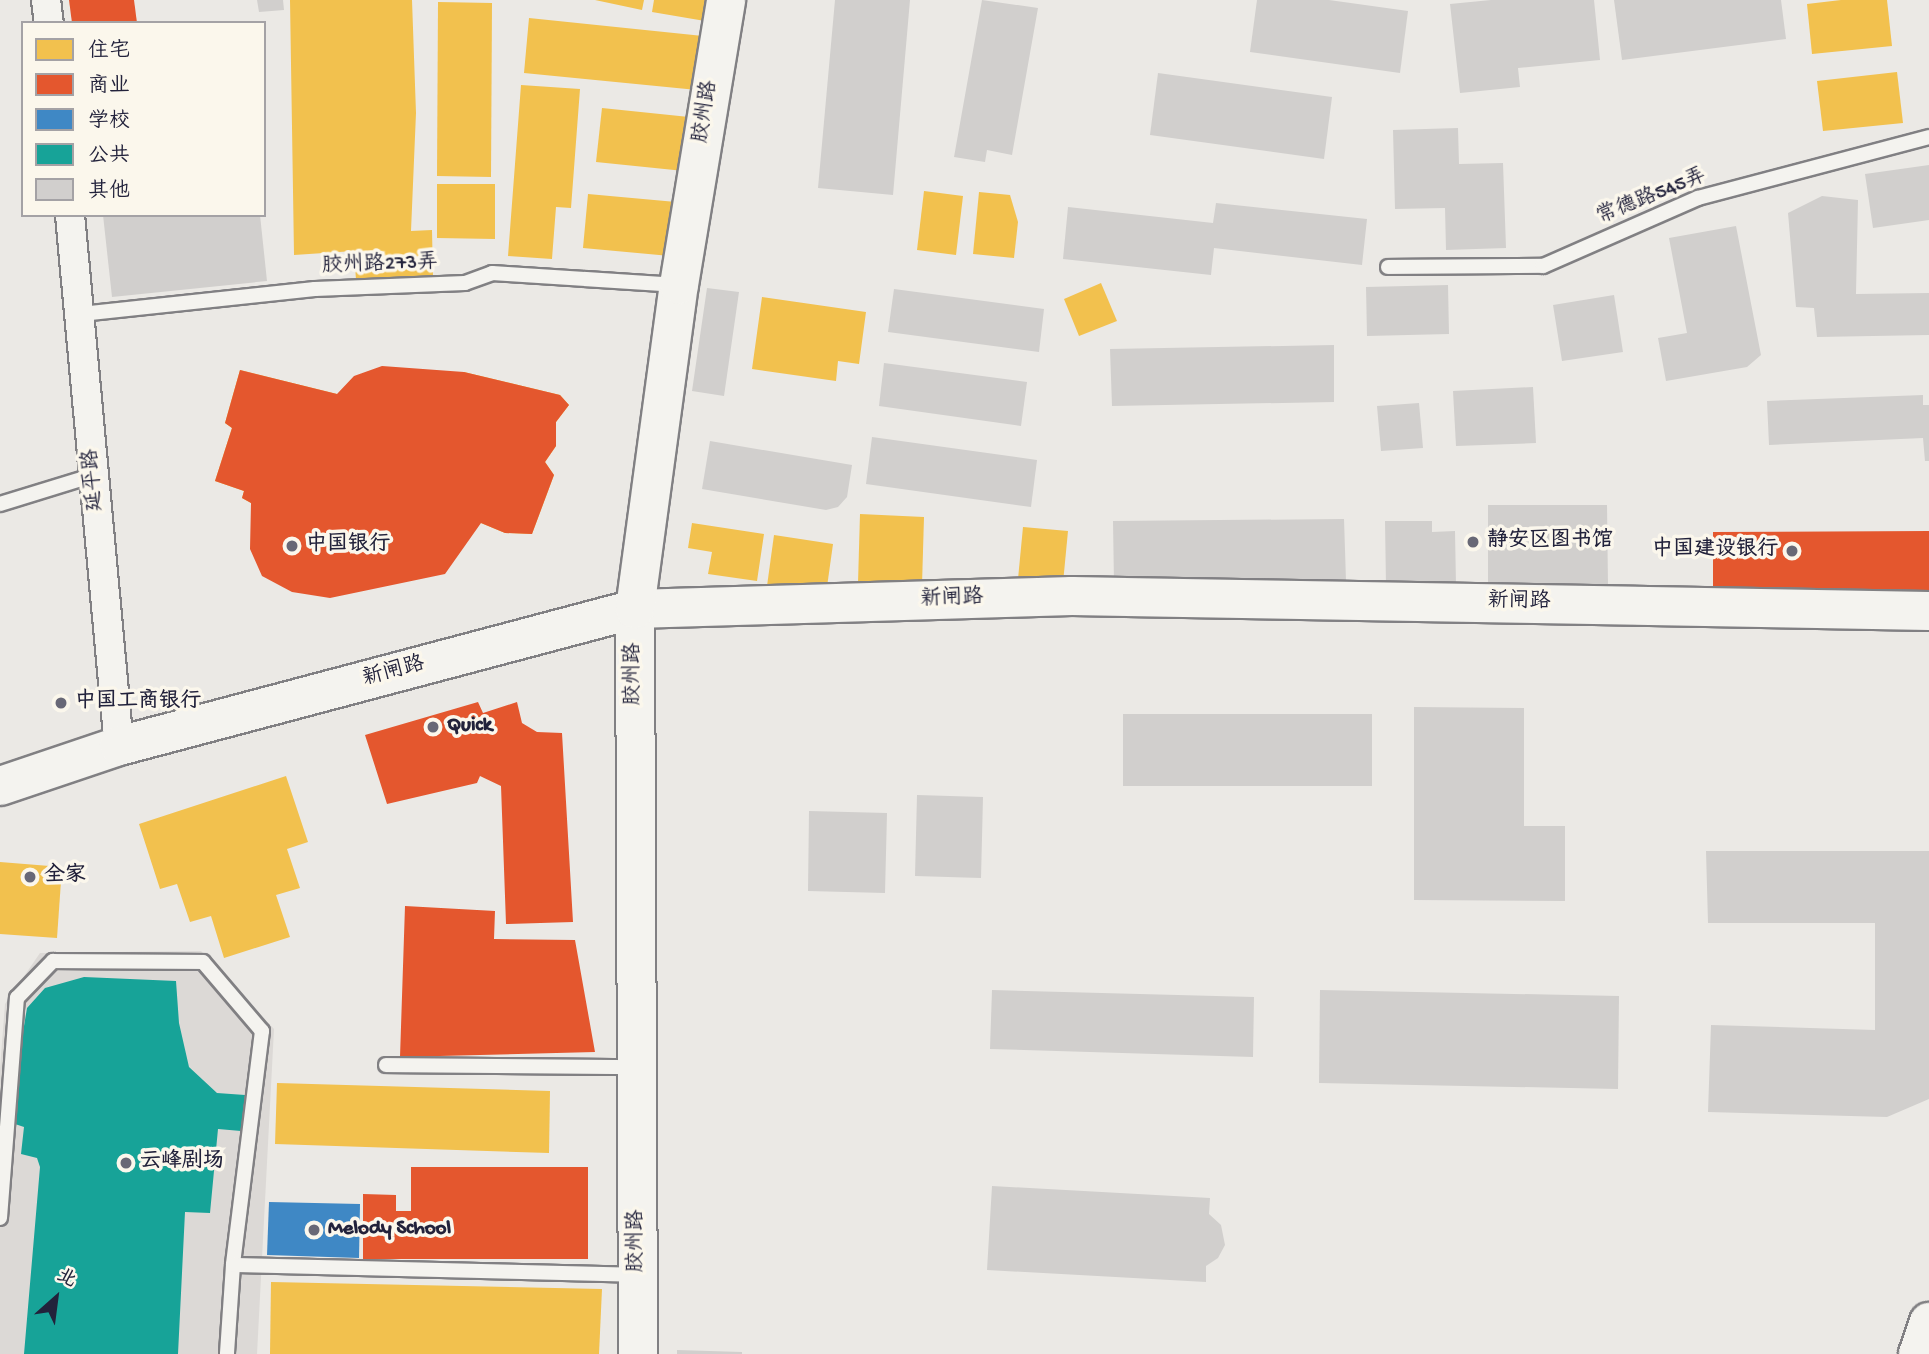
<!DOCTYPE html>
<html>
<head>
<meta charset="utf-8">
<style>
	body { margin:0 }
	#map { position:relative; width:1929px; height:1354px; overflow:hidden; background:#ebe9e5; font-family:"Gochi Hand","LXGW WenKai TC",sans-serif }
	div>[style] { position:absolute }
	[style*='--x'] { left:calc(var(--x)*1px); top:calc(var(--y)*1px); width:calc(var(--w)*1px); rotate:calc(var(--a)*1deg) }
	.built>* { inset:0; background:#dcd9d6 }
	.homes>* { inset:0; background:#f2c14e }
	.shops>* { inset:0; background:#e4572e }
	.schools>* { inset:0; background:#3f88c5 }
	.public>* { inset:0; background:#17a398 }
	.building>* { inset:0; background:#d1cfcd }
	.roads { filter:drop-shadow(2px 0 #818083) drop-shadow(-2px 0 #818083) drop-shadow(0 2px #818083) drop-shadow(0 -2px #818083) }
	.lane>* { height:14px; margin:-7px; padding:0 7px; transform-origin:7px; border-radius:7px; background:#f4f3ef }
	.street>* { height:28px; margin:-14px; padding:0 14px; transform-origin:14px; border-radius:14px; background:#f4f3ef }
	.secondary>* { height:38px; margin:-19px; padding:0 19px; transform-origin:19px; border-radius:19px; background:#f4f3ef }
	.dots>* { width:19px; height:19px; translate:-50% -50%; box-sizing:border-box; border:4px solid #fbf7ec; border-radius:50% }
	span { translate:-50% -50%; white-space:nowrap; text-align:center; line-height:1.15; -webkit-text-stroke:7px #fbf7ec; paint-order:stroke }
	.street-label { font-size:21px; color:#22223b }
	.poi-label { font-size:21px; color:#22223b; font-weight:700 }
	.left { translate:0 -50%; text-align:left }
	.right { translate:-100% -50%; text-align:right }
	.legend { position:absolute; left:21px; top:21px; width:245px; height:196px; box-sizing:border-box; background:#fbf7ec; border:2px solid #a4a2a5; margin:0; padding:9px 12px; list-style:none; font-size:21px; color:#22223b }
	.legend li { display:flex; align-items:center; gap:14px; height:35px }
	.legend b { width:35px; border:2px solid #a4a2a5 }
	.north { position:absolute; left:21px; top:1263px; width:70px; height:70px; -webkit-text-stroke:5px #fbf7ec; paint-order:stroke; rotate:28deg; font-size:19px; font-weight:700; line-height:28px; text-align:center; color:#22223b }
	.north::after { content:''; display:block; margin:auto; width:24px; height:32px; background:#22223b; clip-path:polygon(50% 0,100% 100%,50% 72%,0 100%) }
</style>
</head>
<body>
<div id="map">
	<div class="built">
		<i style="clip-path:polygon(201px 951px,274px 1029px,257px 1354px,0 1354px,0 1069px,5px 1004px,40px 953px)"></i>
	</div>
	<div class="homes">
		<i style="clip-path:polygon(290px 0,412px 0,416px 113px,411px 231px,432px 230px,433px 277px,356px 280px,354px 251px,294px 255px)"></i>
		<i style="clip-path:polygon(595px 0,644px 0,642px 10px)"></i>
		<i style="clip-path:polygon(654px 0,709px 0,705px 21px,652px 12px)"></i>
		<i style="clip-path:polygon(1841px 0,1887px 0,1892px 46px,1812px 54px,1807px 4px)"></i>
		<i style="clip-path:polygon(438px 2px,492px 3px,491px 177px,437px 176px)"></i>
		<i style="clip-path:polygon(529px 18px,703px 36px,697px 90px,524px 73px)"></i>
		<i style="clip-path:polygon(1897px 72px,1903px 123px,1823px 131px,1817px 81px)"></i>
		<i style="clip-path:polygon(521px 85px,580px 89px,571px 208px,556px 207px,552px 259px,508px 256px)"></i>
		<i style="clip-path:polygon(602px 108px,689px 117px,684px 171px,596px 162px)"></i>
		<i style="clip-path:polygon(437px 184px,495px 184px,495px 239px,437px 238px)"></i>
		<i style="clip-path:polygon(924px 191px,963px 196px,956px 255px,917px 250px)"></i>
		<i style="clip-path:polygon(979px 192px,1010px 195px,1018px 222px,1014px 258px,973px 254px)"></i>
		<i style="clip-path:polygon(588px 194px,676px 202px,670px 256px,583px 248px)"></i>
		<i style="clip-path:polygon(1101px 283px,1117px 321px,1079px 336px,1064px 299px)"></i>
		<i style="clip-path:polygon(762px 297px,866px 312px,859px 364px,838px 361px,836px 381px,752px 369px)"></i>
		<i style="clip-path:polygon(240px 370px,337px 394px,345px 403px,333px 421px,332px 444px,322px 460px,330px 474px,308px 533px,282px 532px,257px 522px,251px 503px,242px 498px,244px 491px,215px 481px,232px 428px,225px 423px)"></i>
		<i style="clip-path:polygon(464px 372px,560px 395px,569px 405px,556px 422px,556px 446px,545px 462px,554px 475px,532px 534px,505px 533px,481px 523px,474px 504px,465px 500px,467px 492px,439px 482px,456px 429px,449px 425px)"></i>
		<i style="clip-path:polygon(860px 514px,924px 517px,922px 585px,858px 583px)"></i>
		<i style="clip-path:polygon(692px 523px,764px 534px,757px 581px,708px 574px,712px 552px,688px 548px)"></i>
		<i style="clip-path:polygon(1023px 527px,1068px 531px,1063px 583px,1018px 579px)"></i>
		<i style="clip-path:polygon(774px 535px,833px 544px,826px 594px,767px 586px)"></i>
		<i style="clip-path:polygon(286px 776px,308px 842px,287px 849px,300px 888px,276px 895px,290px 937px,224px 958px,211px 916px,190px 922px,177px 884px,160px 889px,139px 824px)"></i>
		<i style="clip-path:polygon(0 862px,62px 867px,57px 938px,0 934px)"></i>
		<i style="clip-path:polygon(277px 1083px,550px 1091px,549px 1153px,275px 1144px)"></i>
		<i style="clip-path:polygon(271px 1282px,602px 1289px,599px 1354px,270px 1354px)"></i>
	</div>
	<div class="shops">
		<i style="clip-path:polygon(69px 0,134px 0,137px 23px,72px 23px)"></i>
		<i style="clip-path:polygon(382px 366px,464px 372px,560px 395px,569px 405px,556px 422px,556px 446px,545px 462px,554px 475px,532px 534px,505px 533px,481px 523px,445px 574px,330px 598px,292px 592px,262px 576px,250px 549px,251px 503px,242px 498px,244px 491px,215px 481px,232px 428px,225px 423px,240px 370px,337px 394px,354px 376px)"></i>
		<i style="clip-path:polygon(1929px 531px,1929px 596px,1713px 597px,1713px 532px)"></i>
		<i style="clip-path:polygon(478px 702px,483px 713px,517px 702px,522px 723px,537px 732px,562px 733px,573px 922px,506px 924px,501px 786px,480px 776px,477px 783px,387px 804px,365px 735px)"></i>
		<i style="clip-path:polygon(405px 906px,495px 911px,494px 939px,575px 940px,595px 1052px,400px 1057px)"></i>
		<i style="clip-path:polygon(411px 1167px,588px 1167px,588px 1259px,363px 1259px,363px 1194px,396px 1195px,396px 1211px,411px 1211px)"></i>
	</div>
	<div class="schools">
		<i style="clip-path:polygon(269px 1202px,360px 1204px,359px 1258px,267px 1255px)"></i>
	</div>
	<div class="public">
		<i style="clip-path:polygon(84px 977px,176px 981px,179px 1023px,189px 1067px,217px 1093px,245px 1095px,241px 1131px,218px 1129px,210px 1213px,185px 1212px,178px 1354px,24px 1354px,40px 1167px,37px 1158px,21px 1154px,24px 1127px,15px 1124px,21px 1044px,27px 1008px,45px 988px)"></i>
	</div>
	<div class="building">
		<i style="clip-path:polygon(257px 0,283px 0,284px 10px,259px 12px)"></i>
		<i style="clip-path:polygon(835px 0,910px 0,893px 195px,818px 188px)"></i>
		<i style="clip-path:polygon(982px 0,1038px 8px,1012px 155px,987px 150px,985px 162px,954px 157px)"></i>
		<i style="clip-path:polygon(1257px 0,1329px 0,1408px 11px,1400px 73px,1250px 52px)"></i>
		<i style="clip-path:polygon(1491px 0,1594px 0,1600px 60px,1518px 68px,1520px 87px,1460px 93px,1450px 4px)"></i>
		<i style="clip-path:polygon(1614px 0,1781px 0,1786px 39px,1622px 60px)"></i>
		<i style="clip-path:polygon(1158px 73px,1332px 97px,1324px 159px,1150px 135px)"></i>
		<i style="clip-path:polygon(1458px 128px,1459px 164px,1503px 163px,1506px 248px,1446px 250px,1445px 208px,1395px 209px,1393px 130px)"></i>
		<i style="clip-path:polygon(1929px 165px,1929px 220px,1873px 228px,1865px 174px)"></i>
		<i style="clip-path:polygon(1822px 196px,1858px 200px,1856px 294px,1929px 293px,1929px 335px,1817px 337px,1814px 308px,1796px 307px,1788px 213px)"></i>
		<i style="clip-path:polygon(1216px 203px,1367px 219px,1362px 265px,1214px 248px,1211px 275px,1063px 259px,1068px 207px,1213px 223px)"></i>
		<i style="clip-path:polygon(103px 215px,260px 215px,267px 281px,112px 297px)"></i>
		<i style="clip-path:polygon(1736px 226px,1761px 355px,1747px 367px,1666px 381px,1658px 338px,1687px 333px,1669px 238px)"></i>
		<i style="clip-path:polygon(1448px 285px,1449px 334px,1367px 336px,1366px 287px)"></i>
		<i style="clip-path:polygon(707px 288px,739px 292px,724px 396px,692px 391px)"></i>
		<i style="clip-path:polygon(894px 289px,1044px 309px,1039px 352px,888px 332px)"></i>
		<i style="clip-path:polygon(1614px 295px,1623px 352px,1562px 361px,1553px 305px)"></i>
		<i style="clip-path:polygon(1334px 345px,1334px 402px,1112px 406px,1110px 349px)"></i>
		<i style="clip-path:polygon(884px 363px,1027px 382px,1021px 426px,879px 406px)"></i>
		<i style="clip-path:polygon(1533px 387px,1536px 443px,1456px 446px,1453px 391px)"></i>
		<i style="clip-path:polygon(1923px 395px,1923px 405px,1929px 405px,1929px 461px,1925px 461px,1923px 438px,1769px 445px,1767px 401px)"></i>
		<i style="clip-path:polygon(1419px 403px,1423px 448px,1381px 451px,1377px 406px)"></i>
		<i style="clip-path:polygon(872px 437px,1037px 460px,1031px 507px,866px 484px)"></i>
		<i style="clip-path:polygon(710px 441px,852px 465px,847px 497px,838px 507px,826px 510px,702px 489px)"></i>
		<i style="clip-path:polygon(1488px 505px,1607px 505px,1608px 585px,1488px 586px)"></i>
		<i style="clip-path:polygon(1344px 519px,1346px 581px,1114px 584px,1113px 521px)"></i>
		<i style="clip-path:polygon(1385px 521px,1432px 521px,1432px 532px,1455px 531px,1456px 585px,1386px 586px)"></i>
		<i style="clip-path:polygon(1414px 707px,1524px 708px,1524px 826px,1565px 826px,1565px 901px,1414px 900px)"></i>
		<i style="clip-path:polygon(1123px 714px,1372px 714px,1372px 786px,1123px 786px)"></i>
		<i style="clip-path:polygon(917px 795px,983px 797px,981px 878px,915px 876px)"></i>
		<i style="clip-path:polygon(809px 811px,887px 813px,885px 893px,808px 891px)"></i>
		<i style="clip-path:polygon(1706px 851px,1929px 851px,1929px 1099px,1887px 1117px,1708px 1112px,1711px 1025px,1875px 1030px,1875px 923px,1708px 923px)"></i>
		<i style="clip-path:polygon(992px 990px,1254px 997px,1253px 1057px,990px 1049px)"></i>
		<i style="clip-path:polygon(1320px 990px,1619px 996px,1618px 1089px,1319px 1083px)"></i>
		<i style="clip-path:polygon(992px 1186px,1210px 1198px,1209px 1214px,1221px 1225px,1225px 1245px,1218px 1258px,1206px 1266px,1206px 1282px,987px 1270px)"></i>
		<i style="clip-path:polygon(677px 1350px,742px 1352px,742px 1354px,677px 1354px)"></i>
	</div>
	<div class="roads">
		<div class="lane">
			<i style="--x:1388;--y:267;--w:155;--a:-0.4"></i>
			<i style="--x:1543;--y:266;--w:169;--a:-23.7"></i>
			<i style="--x:1698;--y:198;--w:239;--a:-14.8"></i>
			<i style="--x:81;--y:314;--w:235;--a:-6.1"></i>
			<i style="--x:315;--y:289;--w:150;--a:-2.3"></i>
			<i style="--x:465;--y:283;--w:29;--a:-20"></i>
			<i style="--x:492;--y:273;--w:186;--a:3.7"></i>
			<i style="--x:0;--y:504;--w:98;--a:-17.1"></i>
			<i style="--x:386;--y:1065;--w:250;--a:0.5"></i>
			<i style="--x:0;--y:1218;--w:221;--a:-85.6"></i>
			<i style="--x:17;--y:998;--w:52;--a:-45.8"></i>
			<i style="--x:53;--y:961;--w:150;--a:0.4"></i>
			<i style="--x:203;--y:962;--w:91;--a:49.5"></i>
			<i style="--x:262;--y:1031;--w:236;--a:97.1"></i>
			<i style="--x:233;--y:1265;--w:89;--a:93.9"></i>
			<i style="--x:233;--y:1265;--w:404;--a:1.4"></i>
		</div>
		<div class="street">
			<i style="--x:46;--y:0;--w:23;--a:83"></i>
			<i style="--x:70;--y:215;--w:533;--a:84.73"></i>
		</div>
		<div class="secondary">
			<i style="--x:0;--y:786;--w:126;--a:-18.6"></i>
			<i style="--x:119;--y:746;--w:534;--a:-14.87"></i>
			<i style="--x:635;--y:609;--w:437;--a:-1.7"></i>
			<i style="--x:1072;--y:596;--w:857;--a:1"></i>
			<i style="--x:638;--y:1354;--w:745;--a:-90.23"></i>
			<i style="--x:635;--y:609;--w:327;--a:-82.3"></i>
			<i style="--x:679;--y:285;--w:289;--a:-80.6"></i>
			<i style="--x:1918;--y:1354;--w:34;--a:-71"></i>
		</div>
	</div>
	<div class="dots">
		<i style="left:1473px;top:542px;background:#686876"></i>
		<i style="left:292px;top:546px;background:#686876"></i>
		<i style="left:1792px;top:551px;background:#686876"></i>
		<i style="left:61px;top:703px;background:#686876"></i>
		<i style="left:433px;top:727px;background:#686876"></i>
		<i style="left:30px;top:877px;background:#686876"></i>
		<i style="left:126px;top:1163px;background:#686876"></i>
		<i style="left:314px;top:1230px;background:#686876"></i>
	</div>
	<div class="street-label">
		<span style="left:707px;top:112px;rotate:-81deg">胶州路</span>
		<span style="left:1652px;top:198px;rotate:-22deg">常德路545弄</span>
		<span style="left:380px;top:266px;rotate:-2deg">胶州路273弄</span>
		<span style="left:95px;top:480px;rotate:-95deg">延平路</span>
		<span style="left:952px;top:600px;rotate:-2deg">新闸路</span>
		<span style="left:1519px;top:603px;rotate:1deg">新闸路</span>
		<span style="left:394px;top:673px;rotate:-15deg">新闸路</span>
		<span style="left:635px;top:674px;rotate:-90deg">胶州路</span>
		<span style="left:638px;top:1241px;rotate:-90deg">胶州路</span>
	</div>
	<div class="poi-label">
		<span class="left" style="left:1487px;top:542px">静安区图书馆</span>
		<span class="left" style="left:306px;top:546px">中国银行</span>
		<span class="right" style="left:1778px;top:551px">中国建设银行</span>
		<span class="left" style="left:75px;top:703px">中国工商银行</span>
		<span class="left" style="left:447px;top:727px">Quick</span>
		<span class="left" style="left:44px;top:877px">全家</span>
		<span class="left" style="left:140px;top:1163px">云峰剧场</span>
		<span class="left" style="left:328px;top:1230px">Melody School</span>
	</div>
	<ul class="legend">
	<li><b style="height:19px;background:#f2c14e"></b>住宅</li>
	<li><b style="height:19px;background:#e4572e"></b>商业</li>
	<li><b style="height:19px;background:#3f88c5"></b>学校</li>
	<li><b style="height:19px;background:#17a398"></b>公共</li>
	<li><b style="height:19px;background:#d1cfcd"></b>其他</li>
	</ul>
	<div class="north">北</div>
</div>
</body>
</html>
